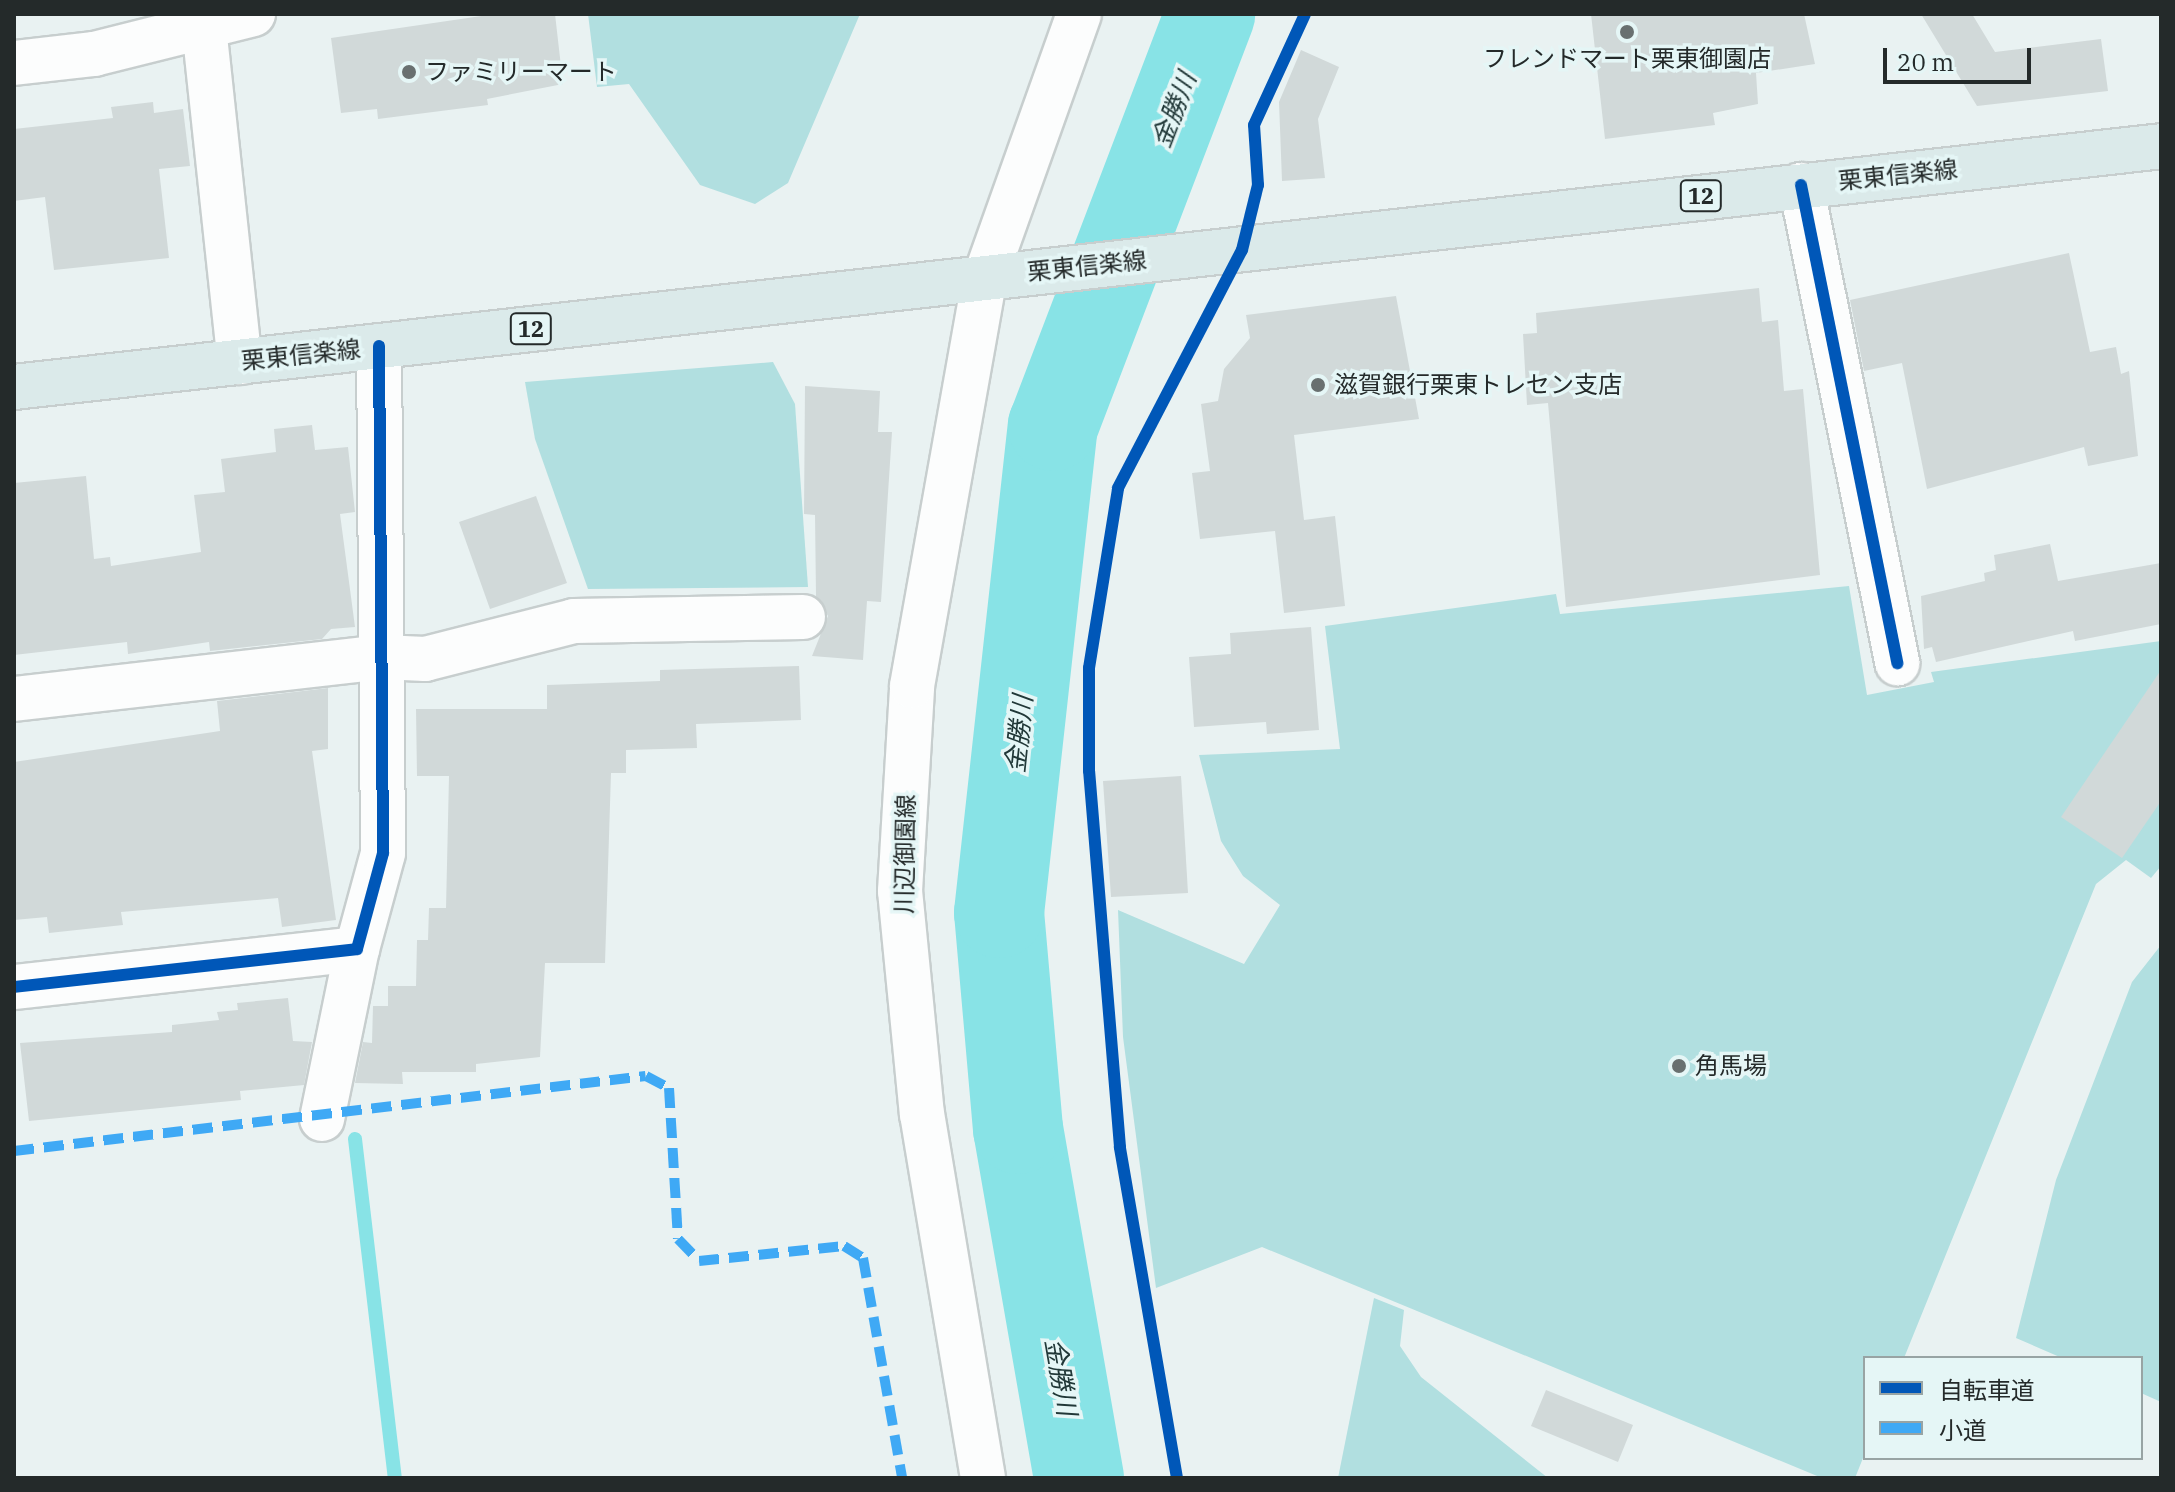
<!DOCTYPE html>
<html>
<head>
<meta charset="utf-8">
<style>
	body { margin:0 }
	#map { position:relative; width:2175px; height:1492px; overflow:hidden; background:#e9f2f2; font-family:"IBM Plex Serif","Noto Sans JP",serif }
	div>[style] { position:absolute }
	[style*='--x'] { left:calc(var(--x)*1px); top:calc(var(--y)*1px); width:calc(var(--w)*1px); rotate:calc(var(--a)*1deg) }
	.green>* { inset:0; background:#b1dfe0 }
	.stream>* { height:14px; margin:-7px; padding:0 7px; transform-origin:7px; border-radius:7px; background:#88e3e6 }
	.river>* { height:90px; margin:-45px; padding:0 45px; transform-origin:45px; border-radius:45px; background:#88e3e6 }
	.building>* { inset:0; background:#d1d9d9 }
	.roads { filter:drop-shadow(2px 0 #c7cece) drop-shadow(-2px 0 #c7cece) drop-shadow(0 2px #c7cece) drop-shadow(0 -2px #c7cece) }
	.minor>* { height:44px; margin:-22px; padding:0 22px; transform-origin:22px; border-radius:22px; background:#fcfdfd }
	.tertiary>* { height:44px; margin:-22px; padding:0 22px; transform-origin:22px; border-radius:22px; background:#fcfdfd }
	.secondary>* { height:44px; margin:-22px; padding:0 22px; transform-origin:22px; border-radius:22px; background:#fcfdfd }
	.primary>* { height:44px; margin:-22px; padding:0 22px; transform-origin:22px; border-radius:22px; background:#dbeaea }
	.quiet>* { height:10px; margin-top:-5px; transform-origin:0; background:repeating-linear-gradient(90deg,#3fa9f5 0 20px,transparent 0 30px) }
	.cycleway>* { height:12px; margin:-6px; padding:0 6px; transform-origin:6px; border-radius:6px; background:#0057b8 }
	.dots>* { width:22px; height:22px; translate:-50% -50%; box-sizing:border-box; border:4px solid #e5f6f6; border-radius:50% }
	span { translate:-50% -50%; white-space:nowrap; text-align:center; line-height:1.15; -webkit-text-stroke:7px #e5f6f6; paint-order:stroke }
	.shield-label span { padding:2px 6px; background:#e5f6f6; border:2px solid; border-radius:6px; -webkit-text-stroke-width:0 }
	.shield-label { font-size:22px; color:#242a2a; font-weight:700 }
	.poi-label { font-size:24px; color:#242a2a }
	.left { translate:0 -50%; text-align:left }
	.street-label { font-size:24px; color:#242a2a }
	.water-label { font-size:26px; color:#213838; font-style:italic }
	.frame { position:absolute; inset:0; border:16px solid #242a2a; pointer-events:none }
	.legend { position:absolute; left:1863px; top:1356px; width:280px; height:104px; box-sizing:border-box; background:#e5f6f6; border:2px solid #98a4a4; margin:0; padding:10px 14px; list-style:none; font-size:24px; color:#242a2a }
	.legend li { display:flex; align-items:center; gap:16px; height:40px }
	.legend b { width:40px; border:2px solid #98a4a4 }
	.scale { position:absolute; left:1883px; top:48px; width:148px; height:36px; box-sizing:border-box; border:4px solid #242a2a; border-top:0; padding-left:10px; font-size:24px; line-height:28px; white-space:nowrap; color:#242a2a; -webkit-text-stroke:6px #e5f6f6; paint-order:stroke }
</style>
</head>
<body>
<div id="map">
	<div class="green">
		<i style="clip-path:polygon(588px 14px,860px 14px,788px 183px,755px 204px,700px 185px,629px 84px,597px 87px)"></i>
		<i style="clip-path:polygon(773px 362px,795px 404px,808px 587px,588px 589px,535px 439px,525px 382px)"></i>
		<i style="clip-path:polygon(1849px 586px,1867px 695px,1934px 682px,1931px 672px,2161px 641px,2161px 866px,2151px 878px,2126px 860px,2096px 884px,1904px 1358px,1865px 1358px,1865px 1453px,1855px 1478px,1822px 1478px,1262px 1247px,1156px 1288px,1123px 1037px,1118px 910px,1244px 964px,1280px 905px,1243px 876px,1221px 841px,1199px 755px,1340px 749px,1325px 626px,1556px 594px,1560px 614px)"></i>
		<i style="clip-path:polygon(2161px 945px,2161px 1402px,2141px 1393px,2141px 1358px,2062px 1358px,2016px 1338px,2056px 1180px,2132px 982px)"></i>
		<i style="clip-path:polygon(1374px 1298px,1404px 1310px,1400px 1346px,1421px 1377px,1548px 1478px,1338px 1478px)"></i>
	</div>
	<div class="stream">
		<i style="--x:355;--y:1139;--w:341;--a:83.3"></i>
	</div>
	<div class="river">
		<i style="--x:1079;--y:1478;--w:354;--a:-99.9"></i>
		<i style="--x:1018;--y:1129;--w:217;--a:-95"></i>
		<i style="--x:999;--y:913;--w:490;--a:-83.7"></i>
		<i style="--x:1053;--y:426;--w:441;--a:-69.1"></i>
	</div>
	<div class="building">
		<i style="clip-path:polygon(495px 14px,555px 14px,563px 84px,487px 99px,488px 105px,378px 119px,377px 109px,341px 113px,331px 38px)"></i>
		<i style="clip-path:polygon(1591px 14px,1804px 14px,1815px 64px,1756px 73px,1758px 104px,1713px 113px,1715px 125px,1605px 139px)"></i>
		<i style="clip-path:polygon(1921px 14px,1972px 14px,1995px 52px,2101px 39px,2108px 91px,1977px 106px)"></i>
		<i style="clip-path:polygon(1301px 50px,1339px 67px,1318px 119px,1325px 178px,1282px 181px,1279px 102px)"></i>
		<i style="clip-path:polygon(153px 102px,154px 113px,183px 109px,190px 166px,159px 169px,169px 258px,54px 270px,45px 197px,14px 201px,14px 129px,113px 118px,111px 107px)"></i>
		<i style="clip-path:polygon(2069px 253px,2090px 352px,2116px 347px,2121px 374px,2129px 371px,2138px 456px,2088px 466px,2084px 447px,1927px 489px,1902px 363px,1864px 371px,1850px 300px)"></i>
		<i style="clip-path:polygon(1759px 288px,1762px 322px,1778px 320px,1784px 391px,1803px 389px,1820px 575px,1566px 607px,1548px 403px,1527px 405px,1523px 334px,1537px 333px,1536px 313px)"></i>
		<i style="clip-path:polygon(1396px 296px,1419px 419px,1294px 435px,1304px 520px,1335px 516px,1345px 606px,1284px 613px,1275px 531px,1200px 539px,1192px 473px,1210px 471px,1201px 404px,1218px 401px,1224px 369px,1250px 338px,1246px 315px)"></i>
		<i style="clip-path:polygon(805px 386px,880px 391px,878px 432px,892px 432px,881px 602px,867px 601px,863px 660px,812px 656px,828px 616px,816px 596px,815px 515px,804px 514px)"></i>
		<i style="clip-path:polygon(312px 425px,315px 450px,348px 447px,355px 512px,340px 514px,355px 627px,331px 629px,322px 639px,210px 651px,209px 642px,128px 654px,127px 642px,14px 655px,14px 483px,86px 476px,94px 559px,110px 557px,111px 566px,201px 552px,194px 495px,225px 492px,221px 459px,276px 452px,274px 429px)"></i>
		<i style="clip-path:polygon(536px 496px,567px 583px,490px 609px,459px 522px)"></i>
		<i style="clip-path:polygon(2050px 544px,2058px 581px,2161px 563px,2161px 624px,2075px 641px,2073px 631px,1936px 662px,1932px 647px,1924px 649px,1921px 596px,1985px 581px,1984px 573px,1996px 570px,1994px 555px)"></i>
		<i style="clip-path:polygon(1311px 627px,1319px 730px,1267px 734px,1266px 722px,1194px 727px,1189px 657px,1231px 654px,1230px 633px)"></i>
		<i style="clip-path:polygon(799px 666px,801px 720px,696px 724px,697px 748px,626px 750px,626px 773px,611px 773px,605px 963px,545px 963px,540px 1057px,476px 1064px,476px 1072px,402px 1072px,403px 1084px,355px 1083px,363px 1042px,372px 1043px,373px 1006px,388px 1006px,388px 986px,416px 986px,417px 940px,428px 940px,429px 908px,446px 908px,449px 776px,417px 776px,416px 709px,547px 709px,547px 685px,660px 681px,660px 670px)"></i>
		<i style="clip-path:polygon(2161px 670px,2161px 801px,2122px 858px,2061px 817px)"></i>
		<i style="clip-path:polygon(328px 688px,328px 749px,312px 751px,336px 920px,282px 927px,278px 898px,121px 912px,123px 925px,49px 933px,47px 917px,14px 920px,14px 762px,220px 731px,217px 701px)"></i>
		<i style="clip-path:polygon(1181px 776px,1188px 893px,1111px 897px,1103px 781px)"></i>
		<i style="clip-path:polygon(288px 998px,293px 1041px,312px 1042px,304px 1085px,240px 1091px,241px 1100px,29px 1121px,20px 1043px,172px 1032px,172px 1025px,219px 1020px,217px 1012px,238px 1010px,237px 1003px)"></i>
		<i style="clip-path:polygon(1546px 1390px,1633px 1425px,1618px 1462px,1531px 1426px)"></i>
	</div>
	<div class="roads">
		<div class="minor">
			<i style="--x:204;--y:27;--w:337;--a:83.9"></i>
			<i style="--x:14;--y:63;--w:81;--a:-6.4"></i>
			<i style="--x:94;--y:54;--w:164;--a:-14.1"></i>
			<i style="--x:1801;--y:185;--w:488;--a:78.6"></i>
			<i style="--x:14;--y:699;--w:370;--a:-6.5"></i>
			<i style="--x:382;--y:657;--w:43;--a:2.7"></i>
			<i style="--x:425;--y:659;--w:154;--a:-14.3"></i>
			<i style="--x:574;--y:621;--w:229;--a:-1"></i>
			<i style="--x:14;--y:987;--w:345;--a:-6.3"></i>
			<i style="--x:357;--y:949;--w:99;--a:-74.8"></i>
			<i style="--x:383;--y:853;--w:507;--a:-90.45"></i>
			<i style="--x:322;--y:1119;--w:174;--a:-78.4"></i>
		</div>
		<div class="tertiary">
			<i style="--x:985;--y:278;--w:280;--a:-70.4"></i>
		</div>
		<div class="secondary">
			<i style="--x:983;--y:1478;--w:368;--a:-99.5"></i>
			<i style="--x:922;--y:1115;--w:225;--a:-95.6"></i>
			<i style="--x:900;--y:891;--w:205;--a:-86.6"></i>
			<i style="--x:912;--y:686;--w:414;--a:-79.9"></i>
		</div>
		<div class="primary">
			<i style="--x:14;--y:387;--w:2160;--a:-6.4"></i>
		</div>
	</div>
	<div class="quiet">
		<i style="--x:14;--y:1151;--w:636;--a:-6.77"></i>
		<i style="--x:646;--y:1076;--w:26;--a:28"></i>
		<i style="--x:669;--y:1088;--w:151;--a:86.6"></i>
		<i style="--x:678;--y:1239;--w:30;--a:46"></i>
		<i style="--x:699;--y:1261;--w:146;--a:-5.9"></i>
		<i style="--x:844;--y:1246;--w:22;--a:32"></i>
		<i style="--x:863;--y:1258;--w:223;--a:79.9"></i>
	</div>
	<div class="cycleway">
		<i style="--x:1801;--y:185;--w:488;--a:78.6"></i>
		<i style="--x:14;--y:987;--w:345;--a:-6.3"></i>
		<i style="--x:357;--y:949;--w:99;--a:-74.8"></i>
		<i style="--x:383;--y:853;--w:507;--a:-90.45"></i>
		<i style="--x:1177;--y:1478;--w:336;--a:-99.8"></i>
		<i style="--x:1120;--y:1147;--w:377;--a:-94.7"></i>
		<i style="--x:1089;--y:771;--w:103;--a:-90"></i>
		<i style="--x:1089;--y:668;--w:182;--a:-80.8"></i>
		<i style="--x:1118;--y:488;--w:268;--a:-62.5"></i>
		<i style="--x:1242;--y:250;--w:67;--a:-76.2"></i>
		<i style="--x:1258;--y:185;--w:60;--a:-93.8"></i>
		<i style="--x:1254;--y:125;--w:122;--a:-65.3"></i>
	</div>
	<div class="dots">
		<i style="left:1627px;top:32px;background:#697070"></i>
		<i style="left:409px;top:72px;background:#697070"></i>
		<i style="left:1318px;top:385px;background:#697070"></i>
		<i style="left:1679px;top:1066px;background:#697070"></i>
	</div>
	<div class="shield-label">
		<span style="left:1701px;top:196px">12</span>
		<span style="left:531px;top:329px">12</span>
	</div>
	<div class="poi-label">
		<span style="left:1627px;top:59px">フレンドマート栗東御園店</span>
		<span class="left" style="left:425px;top:72px">ファミリーマート</span>
		<span class="left" style="left:1334px;top:385px">滋賀銀行栗東トレセン支店</span>
		<span class="left" style="left:1695px;top:1066px">角馬場</span>
	</div>
	<div class="street-label">
		<span style="left:1898px;top:175px;rotate:-6deg">栗東信楽線</span>
		<span style="left:1087px;top:266px;rotate:-6deg">栗東信楽線</span>
		<span style="left:301px;top:355px;rotate:-6deg">栗東信楽線</span>
		<span style="left:905px;top:854px;rotate:-89deg">川辺御園線</span>
	</div>
	<div class="water-label">
		<span style="left:1174px;top:110px;rotate:-69deg">金勝川</span>
		<span style="left:1019px;top:734px;rotate:-84deg">金勝川</span>
		<span style="left:1061px;top:1377px;rotate:80deg">金勝川</span>
	</div>
	<div class="frame"></div>
	<ul class="legend">
	<li><b style="height:10px;background:#0057b8"></b>自転車道</li>
	<li><b style="height:10px;background:#3fa9f5"></b>小道</li>
	</ul>
	<div class="scale">20 m</div>
</div>
</body>
</html>
